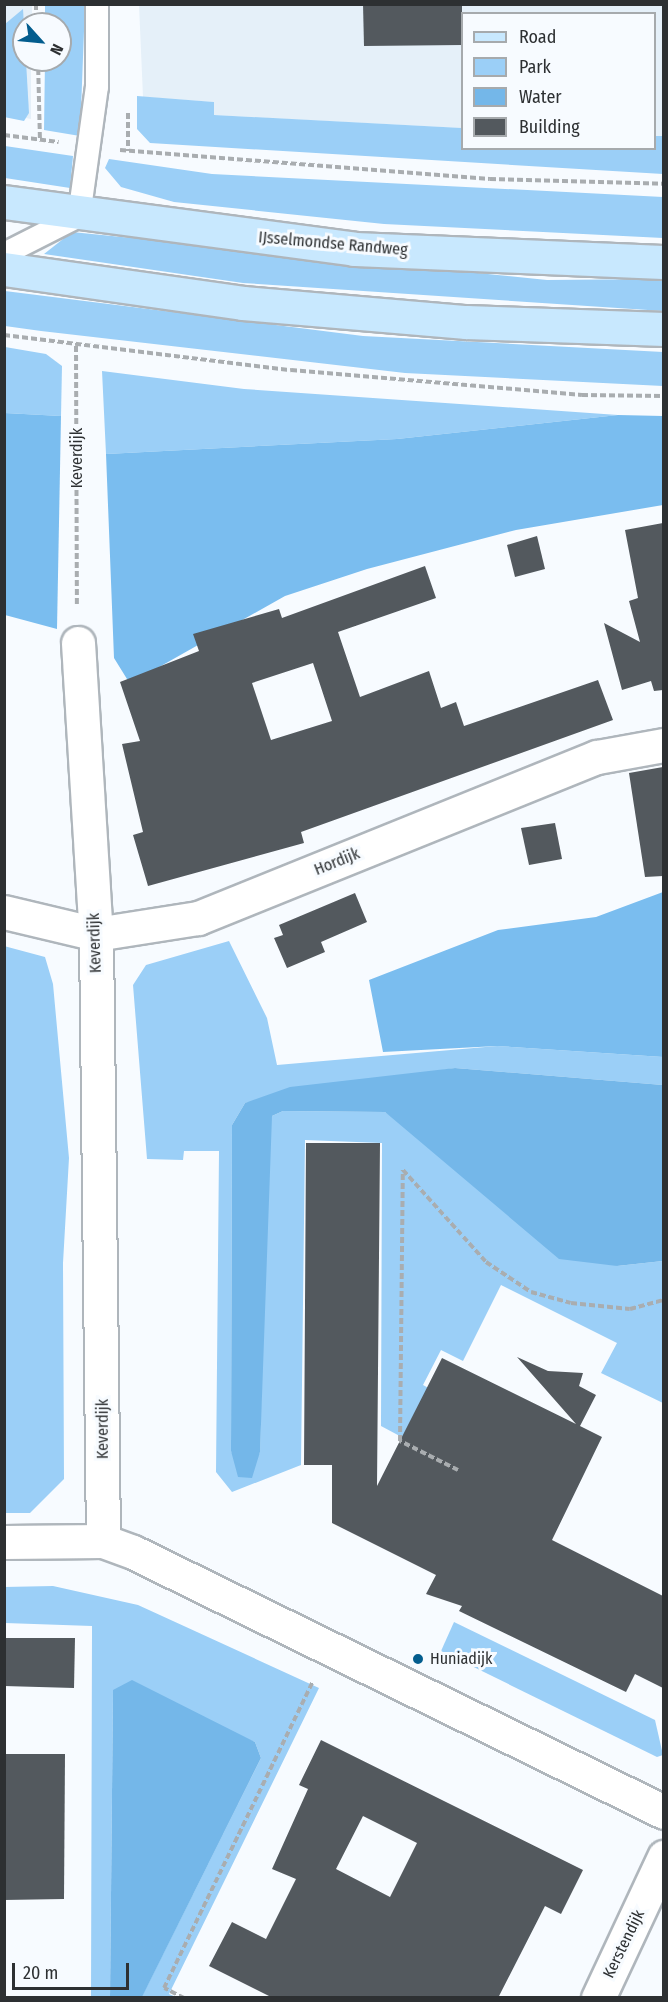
<!DOCTYPE html>
<html>
<head>
<meta charset="utf-8">
<style>
	body { margin:0 }
	#map { position:relative; width:668px; height:2002px; overflow:hidden; background:#f7fbff; font-family:"Fira Sans Condensed",sans-serif }
	div>[style] { position:absolute }
	[style*='--x'] { left:calc(var(--x)*1px); top:calc(var(--y)*1px); width:calc(var(--w)*1px); rotate:calc(var(--a)*1deg) }
	.built>* { inset:0; background:#e5f0f9 }
	.green>* { inset:0; background:#9bcff7 }
	.forest>* { inset:0; background:#7abdef }
	.water>* { inset:0; background:#74b7e9 }
	.building>* { inset:0; background:#53595e }
	.path>* { height:4px; margin-top:-2px; transform-origin:0; background:repeating-linear-gradient(90deg,#a9adb0 0 6px,transparent 0 9px) }
	.roads { filter:drop-shadow(2px 0 #afb6bc) drop-shadow(-2px 0 #afb6bc) drop-shadow(0 2px #afb6bc) drop-shadow(0 -2px #afb6bc) }
	.service>* { height:22px; margin:-11px; padding:0 11px; transform-origin:11px; border-radius:11px; background:#fff }
	.minor>* { height:33px; margin:-16.5px; padding:0 16.5px; transform-origin:16.5px; border-radius:16.5px; background:#fff }
	.secondary>* { height:33px; margin:-16.5px; padding:0 16.5px; transform-origin:16.5px; border-radius:16.5px; background:#c8e8fe }
	.dots>* { width:16px; height:16px; translate:-50% -50%; box-sizing:border-box; border:3px solid #f7fbff; border-radius:50% }
	span { translate:-50% -50%; white-space:nowrap; text-align:center; line-height:1.15; -webkit-text-stroke:6px #f7fbff; paint-order:stroke }
	.street-label { font-size:16px; color:#2d3032 }
	.poi-label { font-size:16px; color:#2d3032 }
	.left { translate:0 -50%; text-align:left }
	.frame { position:absolute; inset:0; border:6px solid #2d3032; pointer-events:none }
	.legend { position:absolute; left:461px; top:12px; width:195px; height:138px; box-sizing:border-box; background:#f7fbff; border:2px solid #a6aaad; margin:0; padding:8px 10px; list-style:none; font-size:18px; color:#2d3032 }
	.legend li { display:flex; align-items:center; gap:12px; height:30px }
	.legend b { width:30px; border:2px solid #a6aaad }
	.north { position:absolute; left:12px; top:12px; width:60px; height:60px; box-sizing:border-box; background:#f7fbff; border:2px solid #a6aaad; border-radius:50%; rotate:117deg; font-size:16px; font-weight:700; line-height:24px; text-align:center; color:#2d3032 }
	.north::after { content:''; display:block; margin:auto; width:21px; height:27px; background:#035d8e; clip-path:polygon(50% 0,100% 100%,50% 72%,0 100%) }
	.scale { position:absolute; left:12px; top:1963px; width:117px; height:27px; box-sizing:border-box; border:3px solid #2d3032; border-top:0; padding-left:8px; font-size:18px; line-height:21px; white-space:nowrap; color:#2d3032; -webkit-text-stroke:4px #f7fbff; paint-order:stroke }
</style>
</head>
<body>
<div id="map">
	<div class="built">
		<i style="clip-path:polygon(4px 5px,32px 5px,32px 24px,24px 24px,24px 60px,31px 60px,31px 119px,5px 114px)"></i>
		<i style="clip-path:polygon(139px 5px,663px 5px,663px 136px,655px 136px,654px 14px,462px 14px,462px 128px,213px 115px,214px 102px,143px 97px)"></i>
	</div>
	<div class="green">
		<i style="clip-path:polygon(45px 5px,85px 5px,80px 136px,44px 130px,45px 60px,60px 60px,60px 24px,45px 24px)"></i>
		<i style="clip-path:polygon(23px 9px,29px 113px,24px 121px,4px 117px,5px 24px)"></i>
		<i style="clip-path:polygon(137px 96px,214px 102px,214px 115px,462px 128px,462px 148px,654px 148px,655px 136px,663px 136px,663px 174px,150px 143px,137px 129px)"></i>
		<i style="clip-path:polygon(5px 146px,73px 156px,70px 188px,5px 178px)"></i>
		<i style="clip-path:polygon(109px 159px,212px 174px,663px 197px,663px 238px,384px 224px,174px 202px,121px 187px,105px 168px)"></i>
		<i style="clip-path:polygon(72px 232px,547px 280px,663px 279px,663px 311px,243px 283px,44px 254px)"></i>
		<i style="clip-path:polygon(5px 291px,363px 336px,663px 352px,663px 386px,405px 373px,41px 331px,5px 326px)"></i>
		<i style="clip-path:polygon(5px 347px,46px 354px,62px 366px,61px 416px,5px 413px)"></i>
		<i style="clip-path:polygon(102px 371px,244px 389px,618px 415px,397px 439px,106px 454px)"></i>
		<i style="clip-path:polygon(229px 941px,267px 1018px,277px 1065px,497px 1046px,663px 1057px,663px 1085px,455px 1068px,245px 1103px,232px 1125px,231px 1451px,239px 1467px,252px 1468px,260px 1452px,267px 1130px,272px 1116px,283px 1111px,385px 1112px,617px 1266px,663px 1261px,663px 1403px,601px 1373px,617px 1343px,501px 1285px,463px 1361px,441px 1350px,423px 1385px,465px 1408px,441px 1458px,381px 1426px,382px 1143px,305px 1140px,301px 1465px,232px 1492px,216px 1472px,219px 1151px,184px 1151px,183px 1160px,147px 1159px,133px 985px,146px 965px)"></i>
		<i style="clip-path:polygon(4px 946px,45px 957px,53px 984px,69px 1158px,63px 1263px,64px 1479px,30px 1513px,4px 1513px)"></i>
		<i style="clip-path:polygon(53px 1586px,138px 1605px,319px 1688px,169px 1994px,176px 1997px,142px 1996px,261px 1758px,255px 1742px,113px 1690px,110px 1997px,91px 1997px,92px 1626px,5px 1623px,4px 1587px)"></i>
		<i style="clip-path:polygon(454px 1622px,655px 1720px,663px 1755px,657px 1757px,441px 1651px)"></i>
	</div>
	<div class="forest">
		<i style="clip-path:polygon(5px 413px,61px 416px,57px 629px,5px 615px)"></i>
		<i style="clip-path:polygon(618px 415px,663px 416px,663px 505px,516px 530px,367px 569px,285px 596px,138px 679px,127px 679px,114px 658px,106px 454px,397px 439px)"></i>
		<i style="clip-path:polygon(663px 892px,663px 1057px,497px 1046px,383px 1052px,369px 980px,498px 930px,596px 917px)"></i>
	</div>
	<div class="water">
		<i style="clip-path:polygon(455px 1068px,663px 1085px,663px 1261px,617px 1266px,559px 1259px,385px 1112px,283px 1111px,272px 1116px,260px 1452px,252px 1478px,238px 1477px,231px 1451px,232px 1125px,245px 1103px,290px 1087px)"></i>
		<i style="clip-path:polygon(132px 1680px,255px 1742px,261px 1758px,142px 1997px,110px 1997px,113px 1690px)"></i>
	</div>
	<div class="building">
		<i style="clip-path:polygon(363px 4px,462px 4px,462px 45px,364px 46px)"></i>
		<i style="clip-path:polygon(663px 523px,663px 690px,654px 691px,651px 681px,622px 690px,604px 623px,640px 642px,629px 601px,638px 598px,625px 530px)"></i>
		<i style="clip-path:polygon(537px 536px,545px 569px,515px 577px,507px 545px)"></i>
		<i style="clip-path:polygon(evenodd,425px 566px,436px 598px,338px 632px,360px 697px,429px 671px,441px 708px,456px 702px,464px 726px,598px 680px,613px 720px,301px 832px,304px 843px,148px 886px,133px 835px,143px 832px,122px 744px,140px 741px,120px 682px,199px 651px,193px 634px,279px 609px,282px 618px,425px 566px,313px 663px,332px 721px,271px 740px,252px 683px,313px 663px)"></i>
		<i style="clip-path:polygon(663px 767px,663px 876px,645px 877px,629px 773px)"></i>
		<i style="clip-path:polygon(555px 823px,562px 859px,529px 865px,521px 828px)"></i>
		<i style="clip-path:polygon(355px 893px,367px 922px,321px 942px,325px 952px,287px 968px,274px 938px,283px 935px,279px 925px)"></i>
		<i style="clip-path:polygon(306px 1143px,380px 1143px,377px 1486px,442px 1358px,576px 1424px,517px 1357px,548px 1371px,583px 1373px,579px 1386px,596px 1395px,580px 1426px,602px 1437px,552px 1540px,663px 1596px,663px 1688px,635px 1674px,626px 1692px,459px 1611px,462px 1606px,426px 1594px,436px 1575px,332px 1523px,332px 1465px,304px 1465px)"></i>
		<i style="clip-path:polygon(4px 1638px,75px 1638px,74px 1688px,4px 1686px)"></i>
		<i style="clip-path:polygon(evenodd,321px 1740px,583px 1870px,561px 1914px,545px 1906px,498px 1998px,273px 1998px,209px 1966px,232px 1922px,266px 1939px,296px 1879px,272px 1869px,308px 1789px,299px 1785px,321px 1740px,363px 1816px,417px 1843px,390px 1897px,336px 1869px,363px 1816px)"></i>
		<i style="clip-path:polygon(4px 1754px,65px 1754px,64px 1899px,4px 1900px)"></i>
	</div>
	<div class="path">
		<i style="--x:36;--y:4;--w:20;--a:90"></i>
		<i style="--x:38;--y:60;--w:80;--a:88.6"></i>
		<i style="--x:128;--y:113;--w:38;--a:90"></i>
		<i style="--x:4;--y:135;--w:55;--a:7.3"></i>
		<i style="--x:120;--y:150;--w:371;--a:4.5"></i>
		<i style="--x:490;--y:179;--w:174;--a:1.6"></i>
		<i style="--x:4;--y:335;--w:289;--a:7"></i>
		<i style="--x:291;--y:370;--w:292;--a:4.9"></i>
		<i style="--x:582;--y:395;--w:82;--a:0.7"></i>
		<i style="--x:76;--y:346;--w:260;--a:89.8"></i>
		<i style="--x:458;--y:1470;--w:65;--a:-153.4"></i>
		<i style="--x:400;--y:1441;--w:271;--a:-89.4"></i>
		<i style="--x:403;--y:1170;--w:124;--a:47.9"></i>
		<i style="--x:486;--y:1262;--w:54;--a:33.7"></i>
		<i style="--x:531;--y:1292;--w:41;--a:15.4"></i>
		<i style="--x:571;--y:1303;--w:59;--a:5.8"></i>
		<i style="--x:630;--y:1309;--w:35;--a:-15"></i>
		<i style="--x:184;--y:1998;--w:22;--a:-153"></i>
		<i style="--x:164;--y:1988;--w:341;--a:-64.1"></i>
	</div>
	<div class="roads">
		<div class="service">
			<i style="--x:4;--y:254;--w:84;--a:-26.9"></i>
			<i style="--x:79;--y:216;--w:130;--a:-82.1"></i>
			<i style="--x:97;--y:87;--w:83;--a:-90"></i>
		</div>
		<div class="minor">
			<i style="--x:78;--y:643;--w:292;--a:86.5"></i>
			<i style="--x:96;--y:934;--w:607;--a:89.34"></i>
			<i style="--x:4;--y:912;--w:95;--a:13.4"></i>
			<i style="--x:96;--y:934;--w:103;--a:-8.9"></i>
			<i style="--x:198;--y:918;--w:430;--a:-22"></i>
			<i style="--x:597;--y:757;--w:68;--a:-10.2"></i>
			<i style="--x:4;--y:1542;--w:99;--a:-0.6"></i>
			<i style="--x:103;--y:1541;--w:32;--a:20"></i>
			<i style="--x:133;--y:1552;--w:591;--a:26.09"></i>
			<i style="--x:598;--y:1998;--w:156;--a:-64.9"></i>
		</div>
		<div class="secondary">
			<i style="--x:4;--y:202;--w:353;--a:7.6"></i>
			<i style="--x:354;--y:249;--w:310;--a:2.4"></i>
			<i style="--x:4;--y:269;--w:241;--a:8.1"></i>
			<i style="--x:243;--y:303;--w:224;--a:4.9"></i>
			<i style="--x:466;--y:322;--w:198;--a:2"></i>
		</div>
	</div>
	<div class="dots">
		<i style="left:418px;top:1659px;background:#035d8e"></i>
	</div>
	<div class="street-label">
		<span style="left:333px;top:244px;rotate:5deg">IJsselmondse Randweg</span>
		<span style="left:77px;top:458px;rotate:-90deg">Keverdijk</span>
		<span style="left:337px;top:862px;rotate:-22deg">Hordijk</span>
		<span style="left:95px;top:943px;rotate:-92deg">Keverdijk</span>
		<span style="left:103px;top:1429px;rotate:-90deg">Keverdijk</span>
		<span style="left:624px;top:1944px;rotate:-64deg">Kerstendijk</span>
	</div>
	<div class="poi-label">
		<span class="left" style="left:430px;top:1659px">Huniadijk</span>
	</div>
	<div class="frame"></div>
	<ul class="legend">
	<li><b style="height:8px;background:#c8e8fe"></b>Road</li>
	<li><b style="height:16px;background:#9bcff7"></b>Park</li>
	<li><b style="height:16px;background:#74b7e9"></b>Water</li>
	<li><b style="height:16px;background:#53595e"></b>Building</li>
	</ul>
	<div class="north">N</div>
	<div class="scale">20 m</div>
</div>
</body>
</html>
